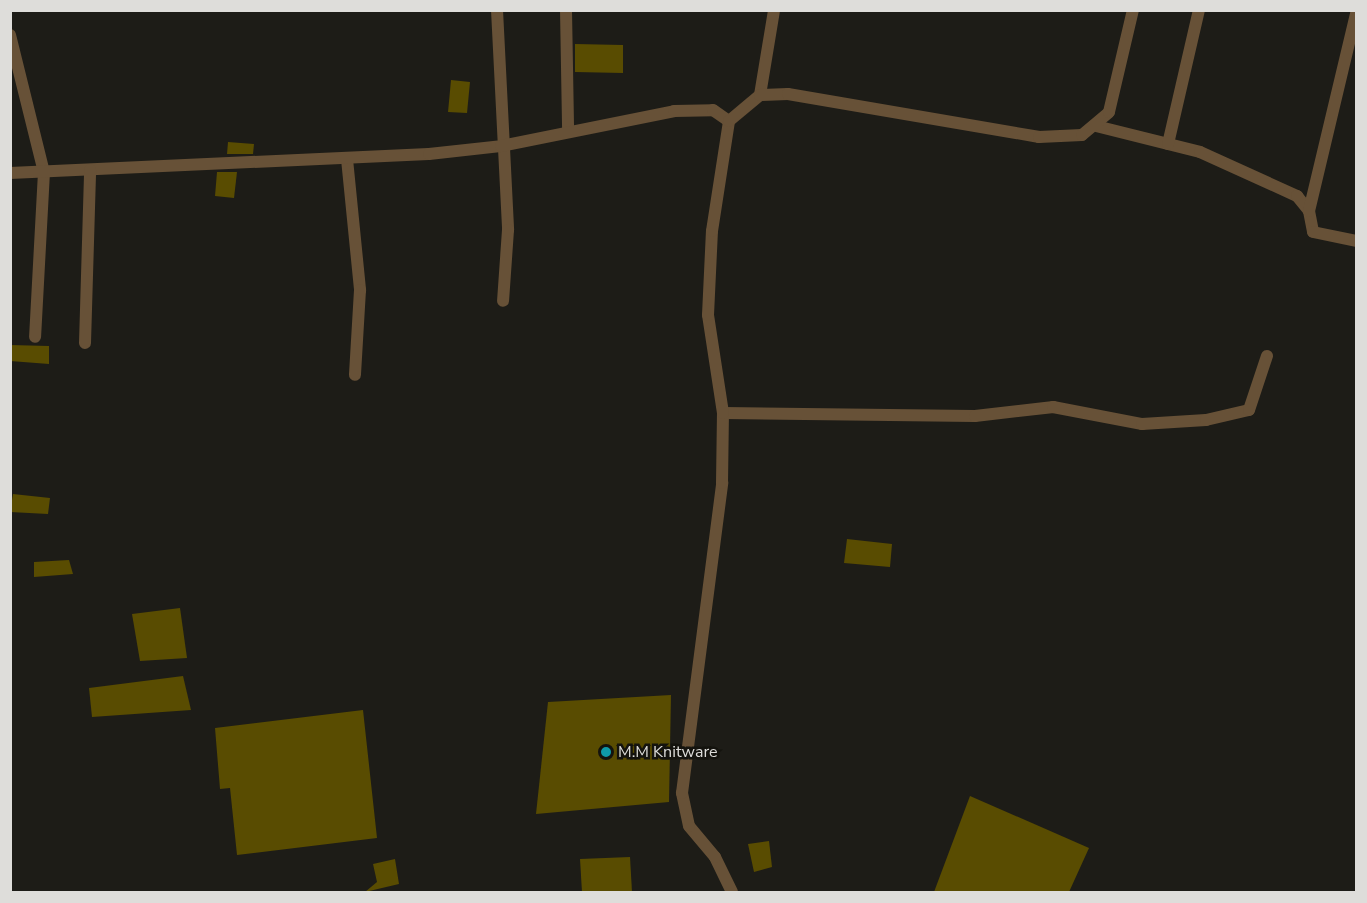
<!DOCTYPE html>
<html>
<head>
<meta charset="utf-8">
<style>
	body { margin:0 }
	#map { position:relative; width:1367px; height:903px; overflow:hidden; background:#1d1c17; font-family:"Nunito Sans",sans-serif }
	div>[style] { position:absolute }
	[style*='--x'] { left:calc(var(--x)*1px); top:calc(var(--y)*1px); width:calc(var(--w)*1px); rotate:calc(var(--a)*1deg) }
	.building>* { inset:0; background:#594c01 }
	.minor>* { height:12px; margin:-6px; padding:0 6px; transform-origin:6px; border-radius:6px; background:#675137 }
	.dots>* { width:16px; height:16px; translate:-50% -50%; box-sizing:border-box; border:3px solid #14130e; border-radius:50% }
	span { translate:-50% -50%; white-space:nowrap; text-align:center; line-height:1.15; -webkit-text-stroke:5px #14130e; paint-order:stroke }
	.poi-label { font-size:16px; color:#deddda }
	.left { translate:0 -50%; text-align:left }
	.frame { position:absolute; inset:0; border:12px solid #deddda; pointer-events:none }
</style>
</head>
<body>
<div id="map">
	<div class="building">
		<i style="clip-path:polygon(575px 44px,623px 45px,623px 73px,575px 72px)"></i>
		<i style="clip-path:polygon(451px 80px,470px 82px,467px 113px,448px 112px)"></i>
		<i style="clip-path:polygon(228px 142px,254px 144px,253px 154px,227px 154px)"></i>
		<i style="clip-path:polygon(217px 172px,237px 172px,234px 198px,215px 196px)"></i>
		<i style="clip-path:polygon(10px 345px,49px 346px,49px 364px,10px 361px)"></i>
		<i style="clip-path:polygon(13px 494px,50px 498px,48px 514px,10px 512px)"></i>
		<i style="clip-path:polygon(847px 539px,892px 544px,890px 567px,844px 563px)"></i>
		<i style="clip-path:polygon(69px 560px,73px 574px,34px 577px,34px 562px)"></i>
		<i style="clip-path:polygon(180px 608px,187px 658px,140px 661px,132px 614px)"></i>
		<i style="clip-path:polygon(183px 676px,191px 710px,92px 717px,89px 688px)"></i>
		<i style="clip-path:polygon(671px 695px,669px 802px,536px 814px,548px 702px)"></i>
		<i style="clip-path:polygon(363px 710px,377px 838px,237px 855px,230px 788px,220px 789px,215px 728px)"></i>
		<i style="clip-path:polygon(970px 796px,1089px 848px,1069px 892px,934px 892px)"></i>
		<i style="clip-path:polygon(769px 841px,772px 867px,754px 872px,748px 844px)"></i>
		<i style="clip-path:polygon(630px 857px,632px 892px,582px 892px,580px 859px)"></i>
		<i style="clip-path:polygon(395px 859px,399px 884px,365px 892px,377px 882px,373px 864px)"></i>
	</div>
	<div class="minor">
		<i style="--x:497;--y:10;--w:220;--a:87.1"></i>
		<i style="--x:508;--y:230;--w:71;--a:94"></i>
		<i style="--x:566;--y:10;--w:120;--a:89"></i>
		<i style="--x:10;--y:35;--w:141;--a:76.1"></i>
		<i style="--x:44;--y:172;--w:165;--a:93.1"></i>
		<i style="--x:760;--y:95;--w:86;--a:-80.6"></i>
		<i style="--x:1096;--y:126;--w:107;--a:14"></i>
		<i style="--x:1200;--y:152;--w:107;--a:24.4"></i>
		<i style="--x:1297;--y:196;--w:19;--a:51"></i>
		<i style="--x:1309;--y:211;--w:21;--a:79"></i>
		<i style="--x:1313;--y:232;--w:44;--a:11.8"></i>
		<i style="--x:1168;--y:144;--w:138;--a:-77"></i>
		<i style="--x:347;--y:159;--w:132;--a:84.3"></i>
		<i style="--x:360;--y:290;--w:85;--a:93.4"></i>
		<i style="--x:10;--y:173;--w:419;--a:-2.6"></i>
		<i style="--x:429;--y:154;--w:72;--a:-6.3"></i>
		<i style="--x:501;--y:146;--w:177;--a:-11.4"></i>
		<i style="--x:674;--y:111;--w:39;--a:-1"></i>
		<i style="--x:713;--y:110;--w:19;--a:35"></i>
		<i style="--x:1309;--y:211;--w:204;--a:-76.6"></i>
		<i style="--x:85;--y:343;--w:173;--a:-88.3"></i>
		<i style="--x:723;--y:413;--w:252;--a:0.7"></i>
		<i style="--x:975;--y:416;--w:79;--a:-6.6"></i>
		<i style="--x:1053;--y:407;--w:91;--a:10.8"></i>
		<i style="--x:1142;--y:424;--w:64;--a:-3.6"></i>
		<i style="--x:1206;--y:420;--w:44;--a:-13.1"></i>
		<i style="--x:1249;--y:410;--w:57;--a:-71.6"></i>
		<i style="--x:732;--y:892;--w:39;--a:-116"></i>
		<i style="--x:715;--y:857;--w:40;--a:-130"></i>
		<i style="--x:689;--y:826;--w:34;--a:-102"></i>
		<i style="--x:682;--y:793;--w:313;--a:-82.6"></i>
		<i style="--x:722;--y:483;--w:70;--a:-89.2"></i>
		<i style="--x:723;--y:413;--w:99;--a:-98.7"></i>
		<i style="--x:708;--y:315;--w:84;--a:-87.3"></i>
		<i style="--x:712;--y:231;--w:111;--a:-81.2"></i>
		<i style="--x:729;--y:121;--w:40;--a:-40"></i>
		<i style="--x:760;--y:95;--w:28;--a:-2"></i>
		<i style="--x:788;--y:94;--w:255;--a:9.7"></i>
		<i style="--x:1039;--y:137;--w:43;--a:-2.7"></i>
		<i style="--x:1082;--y:135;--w:35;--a:-40"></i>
		<i style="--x:1109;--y:112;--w:105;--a:-76.8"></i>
	</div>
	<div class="dots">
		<i style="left:606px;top:752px;background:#0f9aa8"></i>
	</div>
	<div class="poi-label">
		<span class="left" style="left:618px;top:752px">M.M Knitware</span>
	</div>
	<div class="frame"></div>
</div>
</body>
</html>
